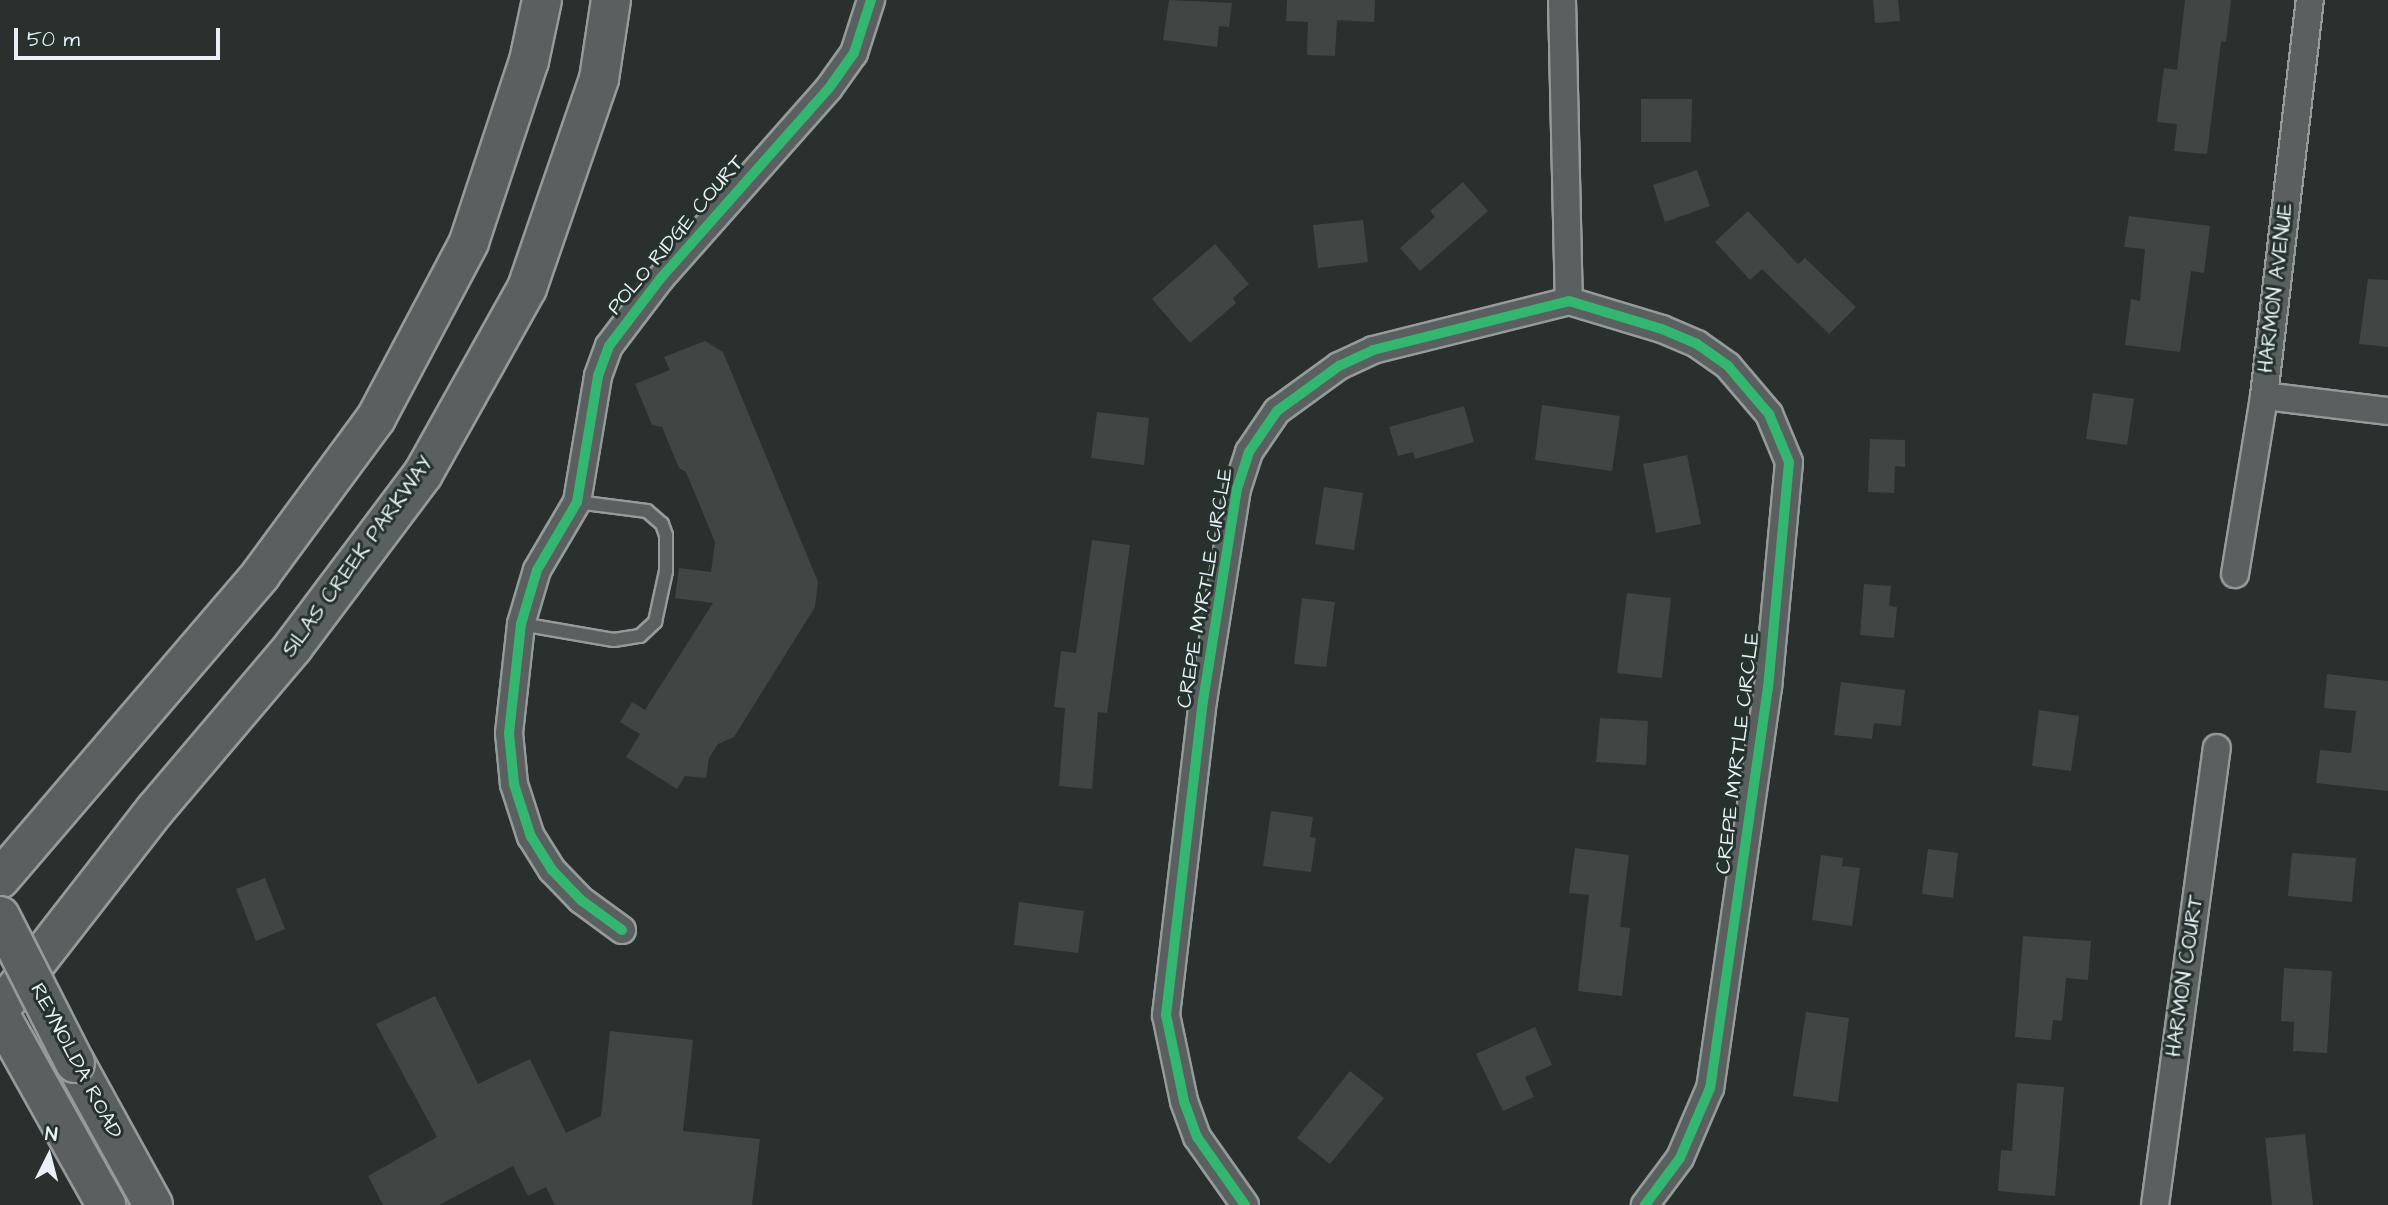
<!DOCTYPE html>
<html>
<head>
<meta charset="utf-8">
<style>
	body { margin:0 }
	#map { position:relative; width:2388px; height:1205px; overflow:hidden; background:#29302d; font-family:"Architects Daughter",sans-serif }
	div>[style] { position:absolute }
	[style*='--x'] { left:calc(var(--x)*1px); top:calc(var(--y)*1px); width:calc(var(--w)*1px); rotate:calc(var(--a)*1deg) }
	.building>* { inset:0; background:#414644 }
	.roads { filter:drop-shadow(2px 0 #959a9a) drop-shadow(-2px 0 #959a9a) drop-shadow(0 2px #959a9a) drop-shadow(0 -2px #959a9a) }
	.service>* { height:12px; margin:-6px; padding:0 6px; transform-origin:6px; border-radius:6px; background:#5a6060 }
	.minor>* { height:26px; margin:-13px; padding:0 13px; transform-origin:13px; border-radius:13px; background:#5a6060 }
	.primary>* { height:38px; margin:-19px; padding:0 19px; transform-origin:19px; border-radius:19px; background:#5a6060 }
	.bridges { filter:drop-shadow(2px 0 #959a9a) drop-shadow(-2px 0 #959a9a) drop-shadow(0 2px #959a9a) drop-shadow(0 -2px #959a9a) }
	.primary-bridge>* { height:38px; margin:-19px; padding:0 19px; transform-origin:19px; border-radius:19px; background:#5a6060 }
	.cycleway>* { height:10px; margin:-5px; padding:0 5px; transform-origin:5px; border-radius:5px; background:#33b770 }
	span { translate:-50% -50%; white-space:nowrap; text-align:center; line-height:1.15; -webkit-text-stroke:6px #26332d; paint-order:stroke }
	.street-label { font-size:21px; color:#e8f1f8 }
	.north { position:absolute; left:14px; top:1121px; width:70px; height:70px; -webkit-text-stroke:5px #26332d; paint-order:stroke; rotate:6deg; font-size:19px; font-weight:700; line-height:28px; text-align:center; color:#e8f1f8 }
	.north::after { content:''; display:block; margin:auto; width:24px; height:32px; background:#e8f1f8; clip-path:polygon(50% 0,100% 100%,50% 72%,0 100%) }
	.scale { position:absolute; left:14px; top:28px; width:206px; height:32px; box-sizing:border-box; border:4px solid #e8f1f8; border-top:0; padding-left:9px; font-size:21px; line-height:24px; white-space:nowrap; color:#e8f1f8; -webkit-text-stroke:5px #26332d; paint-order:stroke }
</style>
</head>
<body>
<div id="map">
	<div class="building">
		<i style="clip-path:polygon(1169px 0,1232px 3px,1229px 27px,1219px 26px,1217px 47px,1163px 40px)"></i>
		<i style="clip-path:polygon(1287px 0,1375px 0,1374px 22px,1337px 20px,1335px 56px,1307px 55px,1308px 22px,1286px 21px)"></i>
		<i style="clip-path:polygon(1873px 0,1898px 0,1900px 21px,1875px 23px)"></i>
		<i style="clip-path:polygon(2185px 0,2231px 0,2226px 42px,2221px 42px,2207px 154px,2174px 151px,2177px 124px,2157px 122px,2164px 68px,2177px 70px)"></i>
		<i style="clip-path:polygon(1641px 99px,1692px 99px,1691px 142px,1641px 142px)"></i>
		<i style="clip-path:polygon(1697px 170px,1710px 206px,1665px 222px,1653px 185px)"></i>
		<i style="clip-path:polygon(1463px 182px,1488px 211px,1420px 271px,1400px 248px,1435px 217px,1430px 211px)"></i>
		<i style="clip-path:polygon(1748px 211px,1798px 264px,1805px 258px,1856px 307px,1829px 334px,1762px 269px,1750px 280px,1715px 242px)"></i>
		<i style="clip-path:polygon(2129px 216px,2210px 226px,2204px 273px,2191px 271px,2180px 352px,2125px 345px,2131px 299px,2140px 301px,2145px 249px,2124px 247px)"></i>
		<i style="clip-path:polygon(1363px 220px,1368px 262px,1318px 268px,1313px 225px)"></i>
		<i style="clip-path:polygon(1215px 244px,1249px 284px,1233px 298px,1236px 303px,1190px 343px,1152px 299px)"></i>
		<i style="clip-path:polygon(2368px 279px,2388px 280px,2388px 347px,2359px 344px)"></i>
		<i style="clip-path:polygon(705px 341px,723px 352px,818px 582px,815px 607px,734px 737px,718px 744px,709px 758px,706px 778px,685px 776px,677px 789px,626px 757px,640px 734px,620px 722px,632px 702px,645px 710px,713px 603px,675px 598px,679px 568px,711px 572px,715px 542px,686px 472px,679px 468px,662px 427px,652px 425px,635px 384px,670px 370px,664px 357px)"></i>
		<i style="clip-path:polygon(2093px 393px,2134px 399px,2127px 445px,2086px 439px)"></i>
		<i style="clip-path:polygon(1542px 405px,1620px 416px,1612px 471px,1535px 460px)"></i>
		<i style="clip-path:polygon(1464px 406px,1474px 442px,1415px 459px,1413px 452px,1398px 456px,1389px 427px)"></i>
		<i style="clip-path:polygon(1097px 412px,1149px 418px,1144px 465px,1091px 458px)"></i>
		<i style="clip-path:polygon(1870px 439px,1905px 440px,1905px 467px,1895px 466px,1894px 493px,1868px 492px)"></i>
		<i style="clip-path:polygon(1687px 455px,1701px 524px,1656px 533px,1643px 464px)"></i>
		<i style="clip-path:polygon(1324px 487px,1363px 493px,1354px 550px,1315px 544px)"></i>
		<i style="clip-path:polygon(1092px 540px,1130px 545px,1107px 713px,1098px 712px,1092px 789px,1059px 786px,1065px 708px,1054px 707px,1061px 651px,1076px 653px)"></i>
		<i style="clip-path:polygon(1864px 584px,1891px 586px,1889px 606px,1897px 607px,1894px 638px,1860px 635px)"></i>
		<i style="clip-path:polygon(1627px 593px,1671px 598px,1662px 678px,1617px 673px)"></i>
		<i style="clip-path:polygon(1302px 598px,1335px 602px,1326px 667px,1294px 664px)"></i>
		<i style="clip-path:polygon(2327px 674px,2388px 681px,2388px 791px,2316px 783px,2320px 750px,2351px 753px,2356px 711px,2324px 708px)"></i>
		<i style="clip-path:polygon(1841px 682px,1905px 690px,1901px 726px,1874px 723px,1872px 739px,1834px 735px)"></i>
		<i style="clip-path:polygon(2039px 710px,2079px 716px,2071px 771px,2032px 766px)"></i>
		<i style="clip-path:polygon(1600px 718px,1648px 721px,1646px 765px,1596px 762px)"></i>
		<i style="clip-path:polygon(1271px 811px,1313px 817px,1310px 837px,1316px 838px,1311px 872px,1263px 866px)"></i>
		<i style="clip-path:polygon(1575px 848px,1629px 855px,1620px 927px,1630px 928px,1622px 996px,1578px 991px,1589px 895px,1569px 893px)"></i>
		<i style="clip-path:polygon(1928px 849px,1958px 853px,1953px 898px,1922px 894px)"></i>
		<i style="clip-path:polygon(2292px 853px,2356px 858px,2352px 902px,2288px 896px)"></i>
		<i style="clip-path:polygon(1821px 855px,1843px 858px,1842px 866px,1860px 868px,1852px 926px,1812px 920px)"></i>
		<i style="clip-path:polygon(265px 878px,285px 929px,256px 941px,236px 889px)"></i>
		<i style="clip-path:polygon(1019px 902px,1084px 911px,1078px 953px,1014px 945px)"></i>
		<i style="clip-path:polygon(2023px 936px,2091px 941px,2088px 980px,2066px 978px,2062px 1021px,2053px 1020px,2051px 1040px,2015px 1037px)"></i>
		<i style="clip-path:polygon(2284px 968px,2332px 971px,2327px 1053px,2293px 1051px,2294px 1022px,2281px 1021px)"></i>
		<i style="clip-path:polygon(435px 996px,478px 1084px,530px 1059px,566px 1133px,601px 1116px,610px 1031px,693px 1040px,683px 1131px,760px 1139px,752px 1205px,555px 1205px,546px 1187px,528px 1196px,513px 1166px,439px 1205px,383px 1205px,368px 1176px,437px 1137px,376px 1024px)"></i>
		<i style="clip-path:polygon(1806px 1012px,1849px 1018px,1838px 1102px,1793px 1096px)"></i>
		<i style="clip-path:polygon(1535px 1027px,1552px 1065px,1525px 1077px,1534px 1097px,1503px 1111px,1476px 1054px)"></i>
		<i style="clip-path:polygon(1350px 1071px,1384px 1098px,1330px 1164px,1297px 1138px)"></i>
		<i style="clip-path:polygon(2017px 1083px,2064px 1087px,2055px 1196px,1998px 1191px,2001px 1150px,2012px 1151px)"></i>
		<i style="clip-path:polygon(2305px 1134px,2313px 1205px,2272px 1205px,2265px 1138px)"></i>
	</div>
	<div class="roads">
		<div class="service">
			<i style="--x:521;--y:624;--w:94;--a:9.8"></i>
			<i style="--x:614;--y:640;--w:26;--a:-9"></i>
			<i style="--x:640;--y:636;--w:21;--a:-43"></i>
			<i style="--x:655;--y:622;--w:52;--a:-77.8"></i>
			<i style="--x:666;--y:571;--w:36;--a:-90"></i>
			<i style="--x:666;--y:535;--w:12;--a:-110"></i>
			<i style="--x:662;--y:524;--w:20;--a:-139"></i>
			<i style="--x:647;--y:511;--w:71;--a:-172.7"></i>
		</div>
		<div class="minor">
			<i style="--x:1562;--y:0;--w:301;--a:88.7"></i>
			<i style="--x:2264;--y:396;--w:125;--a:6.9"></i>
			<i style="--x:2235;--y:574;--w:180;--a:-80.7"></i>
			<i style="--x:2264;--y:396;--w:399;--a:-83.4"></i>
			<i style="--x:622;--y:930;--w:51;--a:-143.8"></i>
			<i style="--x:581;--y:900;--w:42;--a:-134"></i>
			<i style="--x:552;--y:870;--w:39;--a:-122"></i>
			<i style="--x:531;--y:837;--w:56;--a:-107.8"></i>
			<i style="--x:514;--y:784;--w:51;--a:-95.6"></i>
			<i style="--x:509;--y:733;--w:110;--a:-83.7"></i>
			<i style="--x:521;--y:624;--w:56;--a:-73.5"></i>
			<i style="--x:537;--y:570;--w:79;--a:-59.5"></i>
			<i style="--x:577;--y:502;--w:128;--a:-80.5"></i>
			<i style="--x:598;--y:376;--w:32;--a:-70"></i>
			<i style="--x:609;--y:346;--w:84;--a:-52.7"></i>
			<i style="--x:660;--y:279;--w:255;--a:-48.5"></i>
			<i style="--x:829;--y:88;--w:43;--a:-54.5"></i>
			<i style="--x:854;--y:53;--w:56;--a:-72.2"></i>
			<i style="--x:1245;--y:1205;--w:83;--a:-125.2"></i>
			<i style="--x:1197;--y:1137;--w:38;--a:-110"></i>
			<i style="--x:1184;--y:1101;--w:88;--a:-101.8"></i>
			<i style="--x:1166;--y:1015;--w:316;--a:-83.3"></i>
			<i style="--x:1203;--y:701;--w:215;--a:-80.9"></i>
			<i style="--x:1237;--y:489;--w:39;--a:-72"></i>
			<i style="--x:1249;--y:452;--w:50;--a:-55.7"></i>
			<i style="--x:1277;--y:411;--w:77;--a:-36"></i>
			<i style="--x:1339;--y:366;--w:38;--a:-25"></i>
			<i style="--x:1373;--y:350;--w:202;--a:-14"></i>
			<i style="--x:1569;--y:301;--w:97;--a:16.8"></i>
			<i style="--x:1662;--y:329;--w:38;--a:23"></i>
			<i style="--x:1697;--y:344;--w:38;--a:35"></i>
			<i style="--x:1728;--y:366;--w:63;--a:49.5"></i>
			<i style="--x:1769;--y:414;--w:52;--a:67.4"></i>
			<i style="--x:1789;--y:462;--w:226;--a:95.3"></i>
			<i style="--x:1768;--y:687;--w:405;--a:98.2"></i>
			<i style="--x:1710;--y:1088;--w:76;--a:113.2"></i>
			<i style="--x:1680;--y:1158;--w:59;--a:126.7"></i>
			<i style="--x:2155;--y:1205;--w:461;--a:-82.3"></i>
		</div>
		<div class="primary">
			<i style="--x:0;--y:879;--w:401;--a:-49.4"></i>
			<i style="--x:261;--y:574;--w:194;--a:-53.6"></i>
			<i style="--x:376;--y:418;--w:199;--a:-62.1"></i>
			<i style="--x:469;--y:242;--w:191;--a:-71.7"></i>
			<i style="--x:529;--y:61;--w:62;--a:-78"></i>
			<i style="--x:0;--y:1009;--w:252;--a:-52.1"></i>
			<i style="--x:155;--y:810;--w:214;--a:-49.7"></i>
			<i style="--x:293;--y:647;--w:216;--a:-53.1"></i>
			<i style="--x:423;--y:474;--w:213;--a:-60.8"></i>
			<i style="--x:527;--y:288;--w:221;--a:-71"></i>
			<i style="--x:599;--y:79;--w:80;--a:-81.4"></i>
			<i style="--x:0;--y:1015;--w:218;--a:60.8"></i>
			<i style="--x:75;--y:1063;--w:162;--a:61.2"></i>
		</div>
	</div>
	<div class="bridges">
		<div class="primary-bridge">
			<i style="--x:0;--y:916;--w:165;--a:63"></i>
		</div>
	</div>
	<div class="cycleway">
		<i style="--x:622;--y:930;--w:51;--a:-143.8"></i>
		<i style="--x:581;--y:900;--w:42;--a:-134"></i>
		<i style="--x:552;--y:870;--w:39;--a:-122"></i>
		<i style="--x:531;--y:837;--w:56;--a:-107.8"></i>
		<i style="--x:514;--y:784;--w:51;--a:-95.6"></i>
		<i style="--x:509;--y:733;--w:110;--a:-83.7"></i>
		<i style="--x:521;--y:624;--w:56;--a:-73.5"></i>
		<i style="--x:537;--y:570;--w:79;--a:-59.5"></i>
		<i style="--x:577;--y:502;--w:128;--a:-80.5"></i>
		<i style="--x:598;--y:376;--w:32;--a:-70"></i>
		<i style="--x:609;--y:346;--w:84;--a:-52.7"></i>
		<i style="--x:660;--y:279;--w:255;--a:-48.5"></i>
		<i style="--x:829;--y:88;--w:43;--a:-54.5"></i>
		<i style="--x:854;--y:53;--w:56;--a:-72.2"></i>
		<i style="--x:1245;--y:1205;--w:83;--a:-125.2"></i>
		<i style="--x:1197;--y:1137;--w:38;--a:-110"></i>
		<i style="--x:1184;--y:1101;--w:88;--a:-101.8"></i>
		<i style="--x:1166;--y:1015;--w:316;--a:-83.3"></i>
		<i style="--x:1203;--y:701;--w:215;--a:-80.9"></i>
		<i style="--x:1237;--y:489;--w:39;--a:-72"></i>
		<i style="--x:1249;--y:452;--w:50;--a:-55.7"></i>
		<i style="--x:1277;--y:411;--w:77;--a:-36"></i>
		<i style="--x:1339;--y:366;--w:38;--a:-25"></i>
		<i style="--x:1373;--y:350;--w:202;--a:-14"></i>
		<i style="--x:1569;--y:301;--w:97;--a:16.8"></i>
		<i style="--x:1662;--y:329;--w:38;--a:23"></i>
		<i style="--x:1697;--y:344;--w:38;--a:35"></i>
		<i style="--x:1728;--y:366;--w:63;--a:49.5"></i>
		<i style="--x:1769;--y:414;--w:52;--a:67.4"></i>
		<i style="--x:1789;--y:462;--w:226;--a:95.3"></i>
		<i style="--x:1768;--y:687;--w:405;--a:98.2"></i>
		<i style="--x:1710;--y:1088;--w:76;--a:113.2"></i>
		<i style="--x:1680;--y:1158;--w:59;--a:126.7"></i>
	</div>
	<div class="street-label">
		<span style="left:676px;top:235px;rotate:-50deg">POLO RIDGE COURT</span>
		<span style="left:2276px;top:288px;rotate:-83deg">HARMON AVENUE</span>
		<span style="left:358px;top:557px;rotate:-54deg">SILAS CREEK PARKWAY</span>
		<span style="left:1205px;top:588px;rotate:-80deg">CREPE MYRTLE CIRCLE</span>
		<span style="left:1738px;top:753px;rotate:-83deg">CREPE MYRTLE CIRCLE</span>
		<span style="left:2185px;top:976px;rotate:-82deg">HARMON COURT</span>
		<span style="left:76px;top:1061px;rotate:62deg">REYNOLDA ROAD</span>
	</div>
	<div class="north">N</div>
	<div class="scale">50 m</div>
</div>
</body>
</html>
